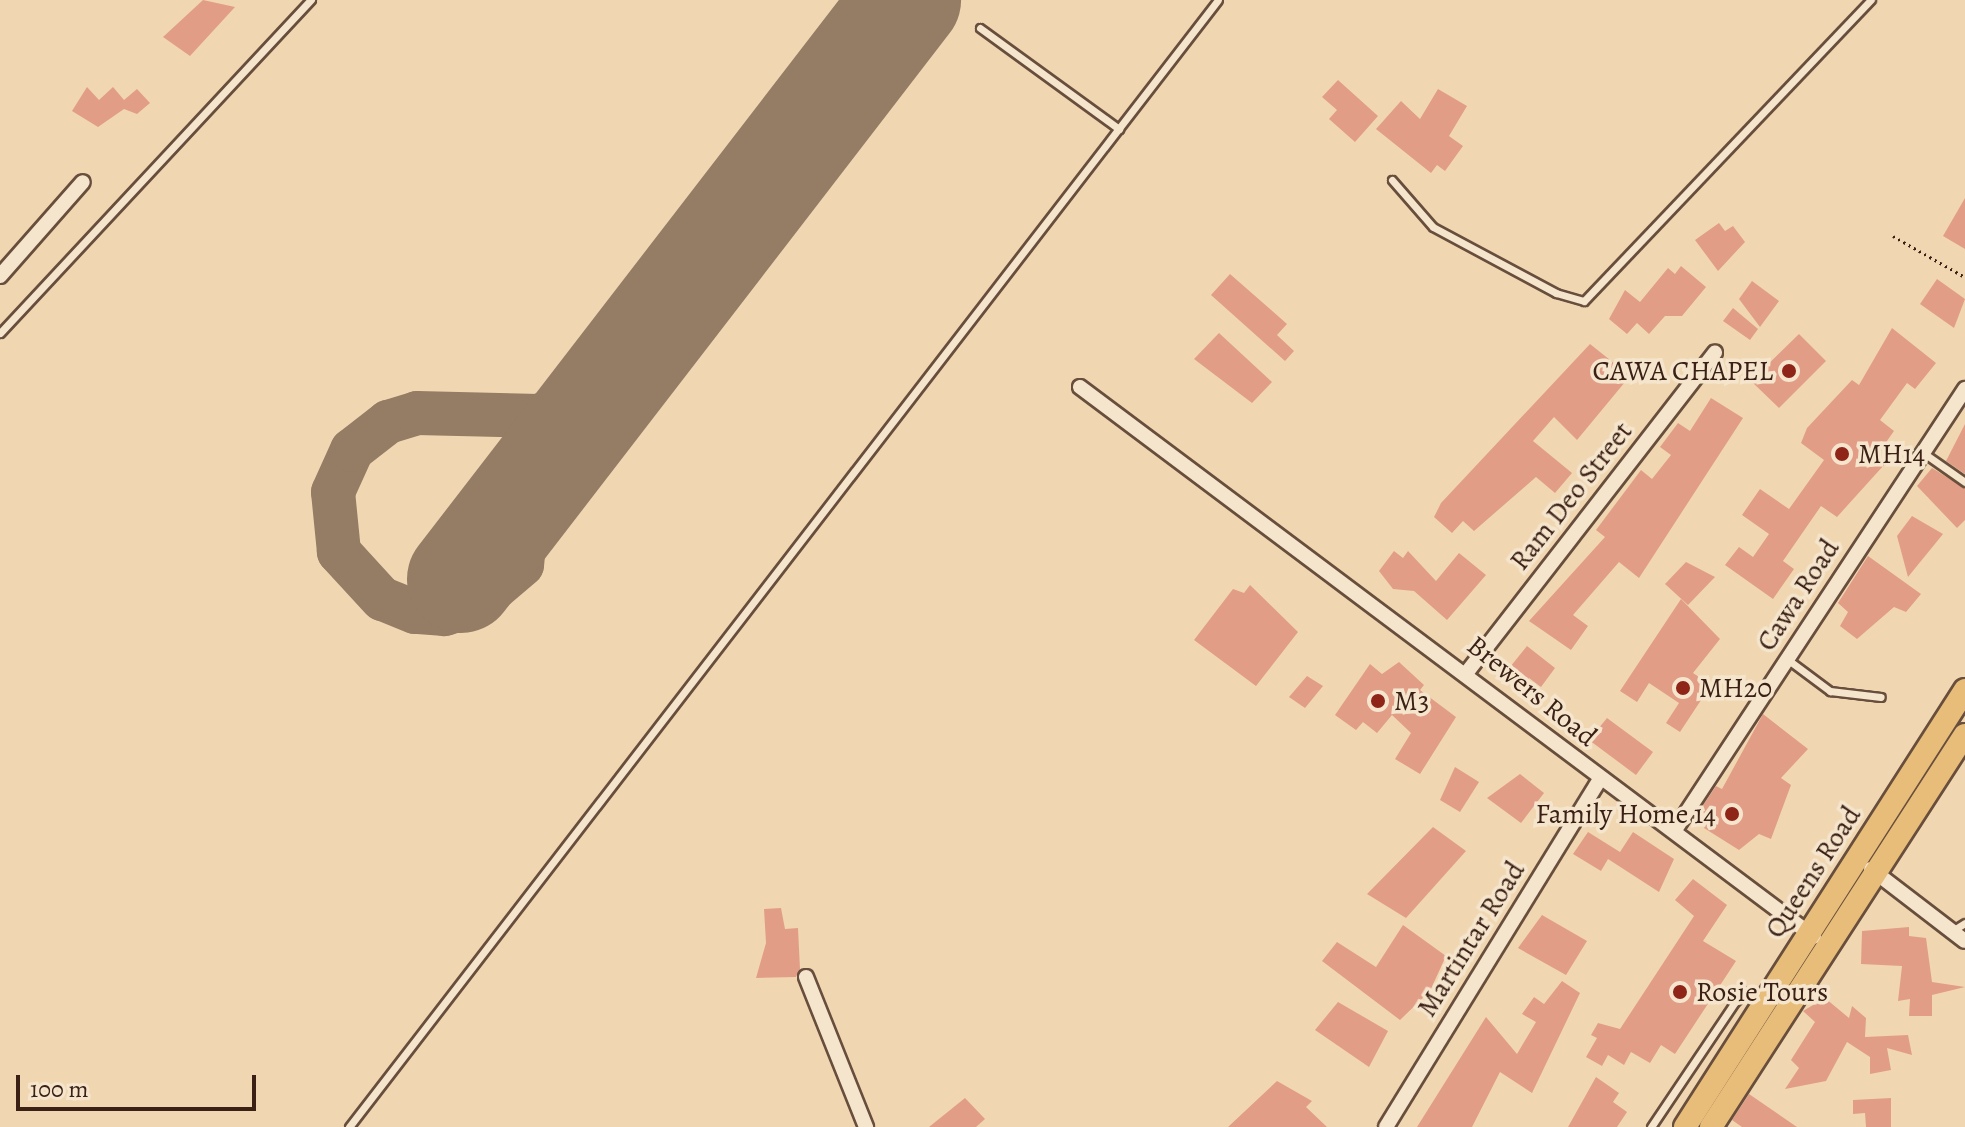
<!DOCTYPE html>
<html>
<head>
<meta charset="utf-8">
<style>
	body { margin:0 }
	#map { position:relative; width:1965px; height:1127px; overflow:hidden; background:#f0d7b2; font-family:Alegreya,serif }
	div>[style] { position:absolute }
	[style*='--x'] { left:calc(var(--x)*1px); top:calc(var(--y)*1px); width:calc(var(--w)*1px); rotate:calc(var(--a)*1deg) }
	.taxiway>* { height:44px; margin:-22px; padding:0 22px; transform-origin:22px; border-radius:22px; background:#957c64 }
	.runway>* { height:108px; margin:-54px; padding:0 54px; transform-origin:54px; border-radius:54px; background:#957c64 }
	.building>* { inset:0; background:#e29d87 }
	.path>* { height:3px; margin-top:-1.5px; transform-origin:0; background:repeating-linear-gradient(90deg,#3a2015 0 2px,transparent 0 6px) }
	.roads { filter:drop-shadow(2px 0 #684e3c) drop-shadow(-2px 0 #684e3c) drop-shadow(0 2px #684e3c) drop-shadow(0 -2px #684e3c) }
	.service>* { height:7px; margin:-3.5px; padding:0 3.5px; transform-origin:3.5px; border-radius:3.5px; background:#f5e5cd }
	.minor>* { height:14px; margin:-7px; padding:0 7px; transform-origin:7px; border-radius:7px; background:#f5e5cd }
	.primary>* { height:22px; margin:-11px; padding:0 11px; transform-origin:11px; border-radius:11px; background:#e8bc79 }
	.dots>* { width:22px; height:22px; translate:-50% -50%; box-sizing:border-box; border:4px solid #f5e5cd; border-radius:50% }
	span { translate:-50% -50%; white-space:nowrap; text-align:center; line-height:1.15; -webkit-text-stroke:7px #f5e5cd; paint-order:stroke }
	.poi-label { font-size:28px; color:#3a2015 }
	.right { translate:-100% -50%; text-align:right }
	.left { translate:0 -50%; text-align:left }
	.street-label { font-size:28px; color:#3a2015 }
	.scale { position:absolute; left:16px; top:1075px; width:240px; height:36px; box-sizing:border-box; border:4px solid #3a2015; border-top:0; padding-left:10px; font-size:24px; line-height:28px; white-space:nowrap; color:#3a2015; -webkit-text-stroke:6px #f5e5cd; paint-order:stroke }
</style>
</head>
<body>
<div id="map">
	<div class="taxiway">
		<i style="--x:529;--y:490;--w:75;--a:95.3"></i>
		<i style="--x:522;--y:565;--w:60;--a:139.7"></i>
		<i style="--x:476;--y:604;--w:33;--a:162"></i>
		<i style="--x:445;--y:614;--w:30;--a:-176"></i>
		<i style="--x:415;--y:612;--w:35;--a:-158"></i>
		<i style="--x:382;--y:599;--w:64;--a:-132.5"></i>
		<i style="--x:339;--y:552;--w:60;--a:-95.7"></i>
		<i style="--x:333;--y:492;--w:46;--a:-65.7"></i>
		<i style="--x:352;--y:450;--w:46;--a:-37.9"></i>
		<i style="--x:388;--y:422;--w:30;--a:-17"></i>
		<i style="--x:417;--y:413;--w:122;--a:1.4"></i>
		<i style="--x:539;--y:416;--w:76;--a:-23.2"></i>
	</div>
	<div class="runway">
		<i style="--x:461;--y:579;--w:731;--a:-52.39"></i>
	</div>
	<div class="building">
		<i style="clip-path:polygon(203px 0,235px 7px,190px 56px,163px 37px)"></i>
		<i style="clip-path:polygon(1338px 80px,1378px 116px,1355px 142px,1329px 119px,1337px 110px,1322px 97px)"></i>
		<i style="clip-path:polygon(87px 87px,99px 100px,113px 87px,124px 100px,137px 89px,150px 103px,137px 114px,124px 109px,98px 127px,72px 111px)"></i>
		<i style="clip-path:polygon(1438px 89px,1467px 106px,1449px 136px,1463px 146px,1445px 171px,1437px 165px,1431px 173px,1376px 129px,1401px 101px,1420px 119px)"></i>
		<i style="clip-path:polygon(1965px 198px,1965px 249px,1943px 236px)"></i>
		<i style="clip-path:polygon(1719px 223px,1725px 231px,1733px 226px,1745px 242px,1718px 271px,1695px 240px)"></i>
		<i style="clip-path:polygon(1681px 266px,1706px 287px,1682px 316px,1665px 316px,1649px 334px,1637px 323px,1627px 334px,1609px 319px,1625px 290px,1640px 302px,1668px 268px,1675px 274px)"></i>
		<i style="clip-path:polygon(1230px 274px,1287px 324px,1277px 335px,1294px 351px,1285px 361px,1211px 295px)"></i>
		<i style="clip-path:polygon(1937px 279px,1965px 299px,1954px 328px,1920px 304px)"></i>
		<i style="clip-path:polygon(1752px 281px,1779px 301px,1760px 327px,1739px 299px)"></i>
		<i style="clip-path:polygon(1733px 308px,1758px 329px,1750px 340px,1723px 321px)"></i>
		<i style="clip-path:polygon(1892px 328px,1936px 363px,1915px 389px,1907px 383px,1880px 420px,1894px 431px,1875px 458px,1884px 465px,1837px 517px,1821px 506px,1783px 561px,1794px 569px,1773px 599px,1725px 565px,1739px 547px,1753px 557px,1769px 534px,1742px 515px,1760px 489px,1789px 509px,1824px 460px,1801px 443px,1807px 428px,1852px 380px,1859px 385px)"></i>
		<i style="clip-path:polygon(1219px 333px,1272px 382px,1252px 403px,1194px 359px)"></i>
		<i style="clip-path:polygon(1799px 334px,1826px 361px,1779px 408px,1751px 381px)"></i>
		<i style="clip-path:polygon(1590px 344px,1630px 376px,1577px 440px,1554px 417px,1533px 441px,1572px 473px,1555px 493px,1536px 477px,1474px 531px,1463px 521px,1452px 533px,1434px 517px,1441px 503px)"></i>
		<i style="clip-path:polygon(1711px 398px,1743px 418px,1639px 578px,1619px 562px,1573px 615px,1588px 626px,1571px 650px,1529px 621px,1605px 537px,1596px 530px,1641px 470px,1652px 479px,1671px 455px,1660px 447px,1678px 423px,1690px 431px)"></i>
		<i style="clip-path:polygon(1965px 424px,1965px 474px,1946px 461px)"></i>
		<i style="clip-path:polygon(1932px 468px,1965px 488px,1965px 520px,1957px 528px,1917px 486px)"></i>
		<i style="clip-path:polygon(1912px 516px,1943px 534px,1908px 577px,1897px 536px)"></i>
		<i style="clip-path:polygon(1394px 551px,1403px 558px,1408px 551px,1436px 581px,1459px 553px,1486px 575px,1447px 620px,1414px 591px,1393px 589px,1379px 571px)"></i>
		<i style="clip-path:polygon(1868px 556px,1921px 594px,1906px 612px,1894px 607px,1857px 639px,1840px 626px,1848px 612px,1838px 603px)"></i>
		<i style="clip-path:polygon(1686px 562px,1715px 577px,1688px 605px,1665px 584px)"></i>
		<i style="clip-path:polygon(1250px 585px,1298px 632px,1256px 686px,1194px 640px,1233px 589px,1244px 593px)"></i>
		<i style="clip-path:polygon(1681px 599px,1720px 639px,1693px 673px,1711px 685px,1680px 732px,1666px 723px,1679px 703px,1649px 683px,1637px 702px,1620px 691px)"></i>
		<i style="clip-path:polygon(1527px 646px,1555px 668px,1541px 687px,1529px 678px,1523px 686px,1506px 672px)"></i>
		<i style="clip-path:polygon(1399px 662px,1424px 685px,1420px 690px,1456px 717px,1420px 774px,1395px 759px,1411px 733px,1392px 715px,1377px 733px,1363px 722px,1356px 730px,1335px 715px,1370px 664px,1382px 674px)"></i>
		<i style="clip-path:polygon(1307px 676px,1323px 686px,1305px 708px,1289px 697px)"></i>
		<i style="clip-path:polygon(1763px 714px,1808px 749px,1781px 778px,1791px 785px,1771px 839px,1759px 834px,1739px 850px,1704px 828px,1711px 818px,1700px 810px,1716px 786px,1722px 789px)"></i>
		<i style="clip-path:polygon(1607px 718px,1653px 752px,1636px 775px,1589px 740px)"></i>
		<i style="clip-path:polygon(1455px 767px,1479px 782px,1460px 812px,1440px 800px)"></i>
		<i style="clip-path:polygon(1520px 774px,1544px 793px,1521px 823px,1487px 798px)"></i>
		<i style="clip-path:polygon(1433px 827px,1466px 851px,1406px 918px,1367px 894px)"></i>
		<i style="clip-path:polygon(1588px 832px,1620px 852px,1633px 832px,1674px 859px,1659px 892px,1608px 859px,1601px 871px,1573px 854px)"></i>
		<i style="clip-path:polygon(1693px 879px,1727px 905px,1703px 941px,1736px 961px,1675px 1054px,1661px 1045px,1650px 1063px,1631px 1052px,1624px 1065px,1608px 1055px,1602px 1066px,1586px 1057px,1597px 1038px,1591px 1035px,1598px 1023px,1620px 1029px,1694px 916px,1675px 900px)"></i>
		<i style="clip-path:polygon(781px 908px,785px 929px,798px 928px,800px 969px,796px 977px,756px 978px,766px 943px,764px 909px)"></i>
		<i style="clip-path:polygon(1542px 915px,1587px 941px,1566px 975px,1518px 948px)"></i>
		<i style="clip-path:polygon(1403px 925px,1446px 956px,1430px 991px,1400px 1020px,1322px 961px,1337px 942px,1376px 967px)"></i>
		<i style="clip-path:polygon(1909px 927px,1909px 936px,1926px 938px,1932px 982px,1965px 987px,1932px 995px,1932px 1016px,1909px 1016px,1910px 999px,1898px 1001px,1902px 966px,1861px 964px,1862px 931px)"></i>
		<i style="clip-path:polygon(1562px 981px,1580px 993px,1532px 1093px,1500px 1072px,1472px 1127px,1417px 1127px,1486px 1017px,1517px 1054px,1536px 1022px,1522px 1014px,1534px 997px,1544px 1004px)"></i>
		<i style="clip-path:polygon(1825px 998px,1849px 1018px,1852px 1006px,1866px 1018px,1865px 1037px,1908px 1035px,1912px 1055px,1887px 1048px,1891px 1070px,1870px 1074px,1870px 1057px,1847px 1042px,1826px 1081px,1785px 1089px,1799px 1068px,1791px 1060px,1815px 1022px,1803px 1011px)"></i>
		<i style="clip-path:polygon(1338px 1002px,1388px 1031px,1369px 1067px,1315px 1030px)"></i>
		<i style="clip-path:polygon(1596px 1077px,1619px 1093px,1613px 1102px,1627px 1112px,1617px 1127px,1568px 1127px)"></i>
		<i style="clip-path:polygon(1277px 1081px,1312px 1101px,1306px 1107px,1327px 1127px,1228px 1127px)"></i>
		<i style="clip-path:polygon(1749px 1094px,1797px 1127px,1742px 1127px,1732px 1120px)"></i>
		<i style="clip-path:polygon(965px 1098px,985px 1119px,976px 1127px,929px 1127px)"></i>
		<i style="clip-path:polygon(1891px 1098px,1891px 1127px,1866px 1127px,1865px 1113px,1853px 1114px,1853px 1100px)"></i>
	</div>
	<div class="path">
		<i style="--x:1893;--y:236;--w:83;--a:29.7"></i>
	</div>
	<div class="roads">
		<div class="service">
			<i style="--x:980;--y:28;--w:172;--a:36"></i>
			<i style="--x:1392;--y:180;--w:62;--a:48.9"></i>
			<i style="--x:1433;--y:227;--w:140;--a:28.2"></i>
			<i style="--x:1556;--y:293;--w:29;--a:16"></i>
			<i style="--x:1584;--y:301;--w:416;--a:-46.4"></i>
			<i style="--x:0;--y:333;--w:456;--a:-47"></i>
			<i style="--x:1925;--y:454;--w:49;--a:35"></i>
			<i style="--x:1787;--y:659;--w:54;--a:36.7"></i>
			<i style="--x:1830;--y:691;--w:51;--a:6.7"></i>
			<i style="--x:1952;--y:931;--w:15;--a:-32"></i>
			<i style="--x:349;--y:1127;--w:1423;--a:-52.37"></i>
			<i style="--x:1651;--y:1127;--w:151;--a:-56.1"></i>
			<i style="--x:1735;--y:1002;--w:15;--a:-42"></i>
			<i style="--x:1746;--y:992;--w:21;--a:0"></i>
		</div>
		<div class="minor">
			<i style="--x:0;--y:276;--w:125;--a:-48.6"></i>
			<i style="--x:1080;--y:387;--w:917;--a:36.84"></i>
			<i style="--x:1468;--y:671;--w:403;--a:-52.2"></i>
			<i style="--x:1675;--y:830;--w:528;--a:-56.67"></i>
			<i style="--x:1871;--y:869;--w:118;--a:37.5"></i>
			<i style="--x:806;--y:977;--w:162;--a:68.2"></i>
			<i style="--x:1386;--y:1127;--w:409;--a:-58.4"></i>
		</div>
		<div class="primary">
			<i style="--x:1685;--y:1127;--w:519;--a:-57.35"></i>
			<i style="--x:1711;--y:1127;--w:467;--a:-57.1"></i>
		</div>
	</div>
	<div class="dots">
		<i style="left:1789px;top:371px;background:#8f2418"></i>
		<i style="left:1842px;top:454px;background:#8f2418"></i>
		<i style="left:1683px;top:688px;background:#8f2418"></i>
		<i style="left:1378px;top:701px;background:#8f2418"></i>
		<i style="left:1732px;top:814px;background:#8f2418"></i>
		<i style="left:1680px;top:992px;background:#8f2418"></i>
	</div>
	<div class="poi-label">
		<span class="right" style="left:1773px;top:371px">CAWA CHAPEL</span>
		<span class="left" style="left:1858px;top:454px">MH14</span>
		<span class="left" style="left:1699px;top:688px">MH20</span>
		<span class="left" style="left:1394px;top:701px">M3</span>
		<span class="right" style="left:1716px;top:814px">Family Home 14</span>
		<span class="left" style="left:1696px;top:992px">Rosie Tours</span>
	</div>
	<div class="street-label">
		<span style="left:1571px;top:496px;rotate:-52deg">Ram Deo Street</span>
		<span style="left:1798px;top:595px;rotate:-57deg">Cawa Road</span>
		<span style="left:1532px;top:691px;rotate:39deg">Brewers Road</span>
		<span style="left:1813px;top:872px;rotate:-57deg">Queens Road</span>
		<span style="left:1471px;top:939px;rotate:-58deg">Martintar Road</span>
	</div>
	<div class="scale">100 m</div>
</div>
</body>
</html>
